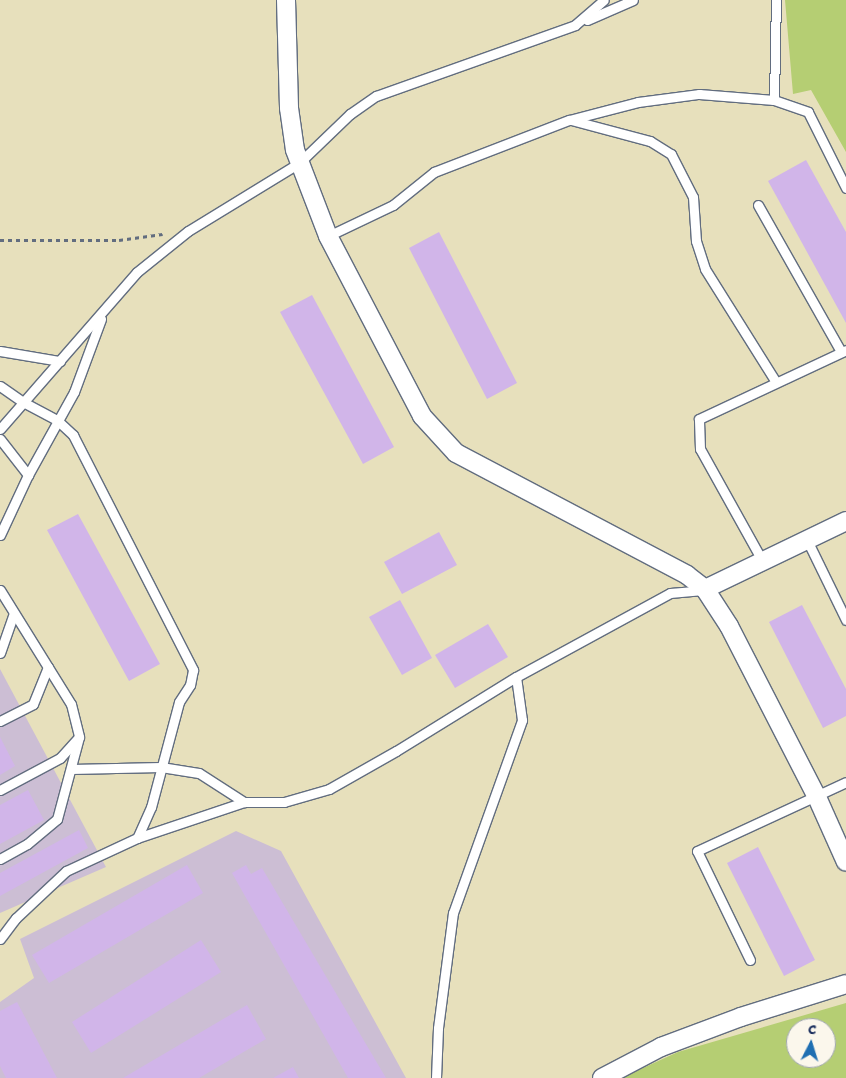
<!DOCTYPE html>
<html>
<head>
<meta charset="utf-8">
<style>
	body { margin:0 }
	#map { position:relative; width:846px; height:1078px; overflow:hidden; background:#e7e0bc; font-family:"Shantell Sans",sans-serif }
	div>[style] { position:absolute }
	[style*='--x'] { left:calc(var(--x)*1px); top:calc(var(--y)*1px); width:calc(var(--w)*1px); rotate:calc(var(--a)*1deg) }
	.industrial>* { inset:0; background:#ccbed4 }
	.green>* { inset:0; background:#b5ce73 }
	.building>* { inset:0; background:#d1b5e9 }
	.path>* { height:3px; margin-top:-1.5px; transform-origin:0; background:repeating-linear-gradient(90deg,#626d7f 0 4px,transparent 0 8px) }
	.roads { filter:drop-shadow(1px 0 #626d7f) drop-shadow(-1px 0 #626d7f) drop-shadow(0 1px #626d7f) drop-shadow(0 -1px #626d7f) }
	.lane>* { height:9px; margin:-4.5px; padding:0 4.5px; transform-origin:4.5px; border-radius:4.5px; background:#fff }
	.street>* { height:18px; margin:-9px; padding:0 9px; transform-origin:9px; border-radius:9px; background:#fff }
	span { translate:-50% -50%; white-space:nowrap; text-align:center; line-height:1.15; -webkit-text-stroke:4.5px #fbf7ec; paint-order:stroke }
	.north { position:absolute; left:786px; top:1018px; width:50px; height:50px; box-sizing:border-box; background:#fbf7ec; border:1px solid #a1a7b3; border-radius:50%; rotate:5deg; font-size:14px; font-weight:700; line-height:20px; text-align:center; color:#1b2f5e }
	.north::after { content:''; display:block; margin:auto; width:18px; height:22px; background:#1f6fb2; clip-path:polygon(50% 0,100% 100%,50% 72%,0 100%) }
</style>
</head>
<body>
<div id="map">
	<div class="industrial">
		<i style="clip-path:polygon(0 669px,106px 867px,0 913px)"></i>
		<i style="clip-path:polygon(236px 831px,281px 851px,406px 1078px,0 1078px,0 1002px,34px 978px,20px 939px)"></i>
	</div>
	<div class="green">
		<i style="clip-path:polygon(785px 0,846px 0,846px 152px,811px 90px,793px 94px)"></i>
		<i style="clip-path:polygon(evenodd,846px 1003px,846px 1078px,621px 1078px,678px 1052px,846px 1003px,796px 1028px,826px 1028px,826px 1058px,796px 1058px,796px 1028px)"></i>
	</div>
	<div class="building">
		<i style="clip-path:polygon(806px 160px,846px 232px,846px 323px,768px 181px)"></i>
		<i style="clip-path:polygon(439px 232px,517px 383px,487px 399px,409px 248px)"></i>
		<i style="clip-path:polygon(312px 295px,394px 447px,363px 464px,280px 312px)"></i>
		<i style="clip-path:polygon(78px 514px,160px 664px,129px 681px,47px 530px)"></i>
		<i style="clip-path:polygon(439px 532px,457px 565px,402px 594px,384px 562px)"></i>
		<i style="clip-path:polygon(400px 600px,432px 658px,402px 675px,369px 617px)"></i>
		<i style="clip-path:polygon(802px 605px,846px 689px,846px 716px,823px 728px,769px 622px)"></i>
		<i style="clip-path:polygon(488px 624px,508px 657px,455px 688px,435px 655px)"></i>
		<i style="clip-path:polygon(0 737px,15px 766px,0 775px)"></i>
		<i style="clip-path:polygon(28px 790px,44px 820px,0 844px,0 805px)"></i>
		<i style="clip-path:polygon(79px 830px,88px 848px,0 896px,0 873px)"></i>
		<i style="clip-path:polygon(758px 847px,815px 960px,784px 976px,727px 863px)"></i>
		<i style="clip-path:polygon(187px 865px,203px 893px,49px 983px,32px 955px)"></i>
		<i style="clip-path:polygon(246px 865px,251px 874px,262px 868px,386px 1078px,348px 1078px,232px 873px)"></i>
		<i style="clip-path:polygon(201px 940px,221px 972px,91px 1053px,72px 1022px)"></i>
		<i style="clip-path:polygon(17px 1002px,57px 1078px,6px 1078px,0 1066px,0 1011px)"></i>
		<i style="clip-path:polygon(247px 1005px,266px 1039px,199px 1078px,123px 1078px)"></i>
		<i style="clip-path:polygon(293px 1067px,299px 1078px,273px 1078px)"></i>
	</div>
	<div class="path">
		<i style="--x:0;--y:240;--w:119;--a:0"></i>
		<i style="--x:119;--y:240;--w:44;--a:-7.8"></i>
	</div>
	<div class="roads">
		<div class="lane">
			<i style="--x:587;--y:20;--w:50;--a:-23.5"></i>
			<i style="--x:774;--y:100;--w:100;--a:-88.9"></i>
			<i style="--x:571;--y:120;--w:82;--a:14.9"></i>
			<i style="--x:650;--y:141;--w:25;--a:32"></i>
			<i style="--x:671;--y:154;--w:48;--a:62.9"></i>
			<i style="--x:693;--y:197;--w:44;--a:86.1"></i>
			<i style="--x:696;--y:241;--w:29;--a:72"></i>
			<i style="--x:705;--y:269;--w:133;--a:57.9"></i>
			<i style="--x:758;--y:205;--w:169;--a:60.5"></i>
			<i style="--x:328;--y:236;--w:72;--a:-25.5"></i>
			<i style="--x:393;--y:205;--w:53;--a:-38.8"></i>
			<i style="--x:434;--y:172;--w:145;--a:-21.1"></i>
			<i style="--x:569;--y:120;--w:71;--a:-14.6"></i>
			<i style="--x:638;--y:102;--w:62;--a:-7.5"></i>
			<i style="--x:699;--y:94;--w:75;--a:4.6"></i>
			<i style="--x:774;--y:100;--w:36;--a:19"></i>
			<i style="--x:808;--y:112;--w:85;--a:63.4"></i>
			<i style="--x:0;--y:351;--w:61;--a:9.5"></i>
			<i style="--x:0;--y:386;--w:28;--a:35"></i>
			<i style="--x:23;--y:402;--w:40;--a:28"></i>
			<i style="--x:58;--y:421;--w:21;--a:43"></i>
			<i style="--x:73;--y:435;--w:264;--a:62.9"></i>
			<i style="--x:193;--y:670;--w:15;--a:101"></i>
			<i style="--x:190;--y:685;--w:20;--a:123"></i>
			<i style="--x:179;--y:702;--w:109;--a:104.9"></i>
			<i style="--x:151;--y:807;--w:34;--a:114"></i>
			<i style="--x:0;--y:429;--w:208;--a:-48.9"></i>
			<i style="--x:137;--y:272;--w:65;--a:-38.8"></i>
			<i style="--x:188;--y:231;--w:130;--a:-31.5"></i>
			<i style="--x:299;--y:163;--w:71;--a:-43.9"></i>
			<i style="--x:350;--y:114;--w:32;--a:-35"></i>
			<i style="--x:376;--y:96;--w:211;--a:-19.6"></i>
			<i style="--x:575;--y:25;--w:38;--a:-41"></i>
			<i style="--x:0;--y:439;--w:46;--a:52.1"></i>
			<i style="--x:0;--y:535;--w:66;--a:-65"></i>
			<i style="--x:28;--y:475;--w:95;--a:-61"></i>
			<i style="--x:74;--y:392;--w:78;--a:-69.7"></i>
			<i style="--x:807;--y:540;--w:89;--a:64"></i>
			<i style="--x:763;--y:562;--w:129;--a:-119.1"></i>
			<i style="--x:700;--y:449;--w:30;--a:-92"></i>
			<i style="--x:699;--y:419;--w:162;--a:-25.1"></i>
			<i style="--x:0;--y:590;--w:134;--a:58.1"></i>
			<i style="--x:71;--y:704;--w:34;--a:76"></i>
			<i style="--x:79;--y:737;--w:85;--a:105"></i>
			<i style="--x:57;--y:819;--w:39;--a:140"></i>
			<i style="--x:27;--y:844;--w:31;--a:151"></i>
			<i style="--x:0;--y:653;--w:42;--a:-70.7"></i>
			<i style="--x:0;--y:721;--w:37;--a:-27"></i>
			<i style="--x:33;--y:704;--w:40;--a:-68"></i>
			<i style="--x:71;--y:769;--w:90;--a:-1.3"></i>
			<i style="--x:161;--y:767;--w:38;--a:9"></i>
			<i style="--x:199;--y:773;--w:54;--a:32.8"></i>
			<i style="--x:0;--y:790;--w:68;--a:-28.1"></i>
			<i style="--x:60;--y:758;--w:28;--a:-48"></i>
			<i style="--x:0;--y:939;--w:26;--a:-53"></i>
			<i style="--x:16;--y:918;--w:69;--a:-43.2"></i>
			<i style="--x:66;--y:871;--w:78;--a:-24.9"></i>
			<i style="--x:137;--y:838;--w:113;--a:-18.6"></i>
			<i style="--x:244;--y:802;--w:40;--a:0"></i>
			<i style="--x:284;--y:802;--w:47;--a:-16.1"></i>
			<i style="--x:329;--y:789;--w:77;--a:-29.6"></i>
			<i style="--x:396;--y:751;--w:141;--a:-31.7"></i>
			<i style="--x:516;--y:677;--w:175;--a:-28.6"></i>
			<i style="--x:670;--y:593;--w:33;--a:-5"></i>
			<i style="--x:750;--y:960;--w:121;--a:-115.9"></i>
			<i style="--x:697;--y:851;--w:164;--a:-24.8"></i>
			<i style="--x:436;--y:1078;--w:50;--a:-87.7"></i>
			<i style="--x:438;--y:1028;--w:116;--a:-82.6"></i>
			<i style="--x:453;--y:913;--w:205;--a:-70.3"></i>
			<i style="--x:522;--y:720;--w:43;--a:-97.9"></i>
		</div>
		<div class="street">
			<i style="--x:286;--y:0;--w:108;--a:88.4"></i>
			<i style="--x:289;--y:108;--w:42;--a:81.9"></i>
			<i style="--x:295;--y:150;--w:92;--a:69"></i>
			<i style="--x:328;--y:236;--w:203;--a:62.4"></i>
			<i style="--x:422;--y:416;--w:50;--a:47.4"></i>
			<i style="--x:456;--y:453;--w:261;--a:27.8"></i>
			<i style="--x:687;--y:575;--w:23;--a:38"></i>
			<i style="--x:705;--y:589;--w:44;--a:57"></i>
			<i style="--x:729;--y:626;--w:190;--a:62.8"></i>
			<i style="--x:816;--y:795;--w:73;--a:65.9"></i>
			<i style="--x:705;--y:589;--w:157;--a:-25.7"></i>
			<i style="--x:602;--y:1078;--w:67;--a:-27.7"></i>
			<i style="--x:661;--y:1047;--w:85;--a:-20.6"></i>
			<i style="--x:741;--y:1017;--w:110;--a:-17.4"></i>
		</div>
	</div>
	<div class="north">С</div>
</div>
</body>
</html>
